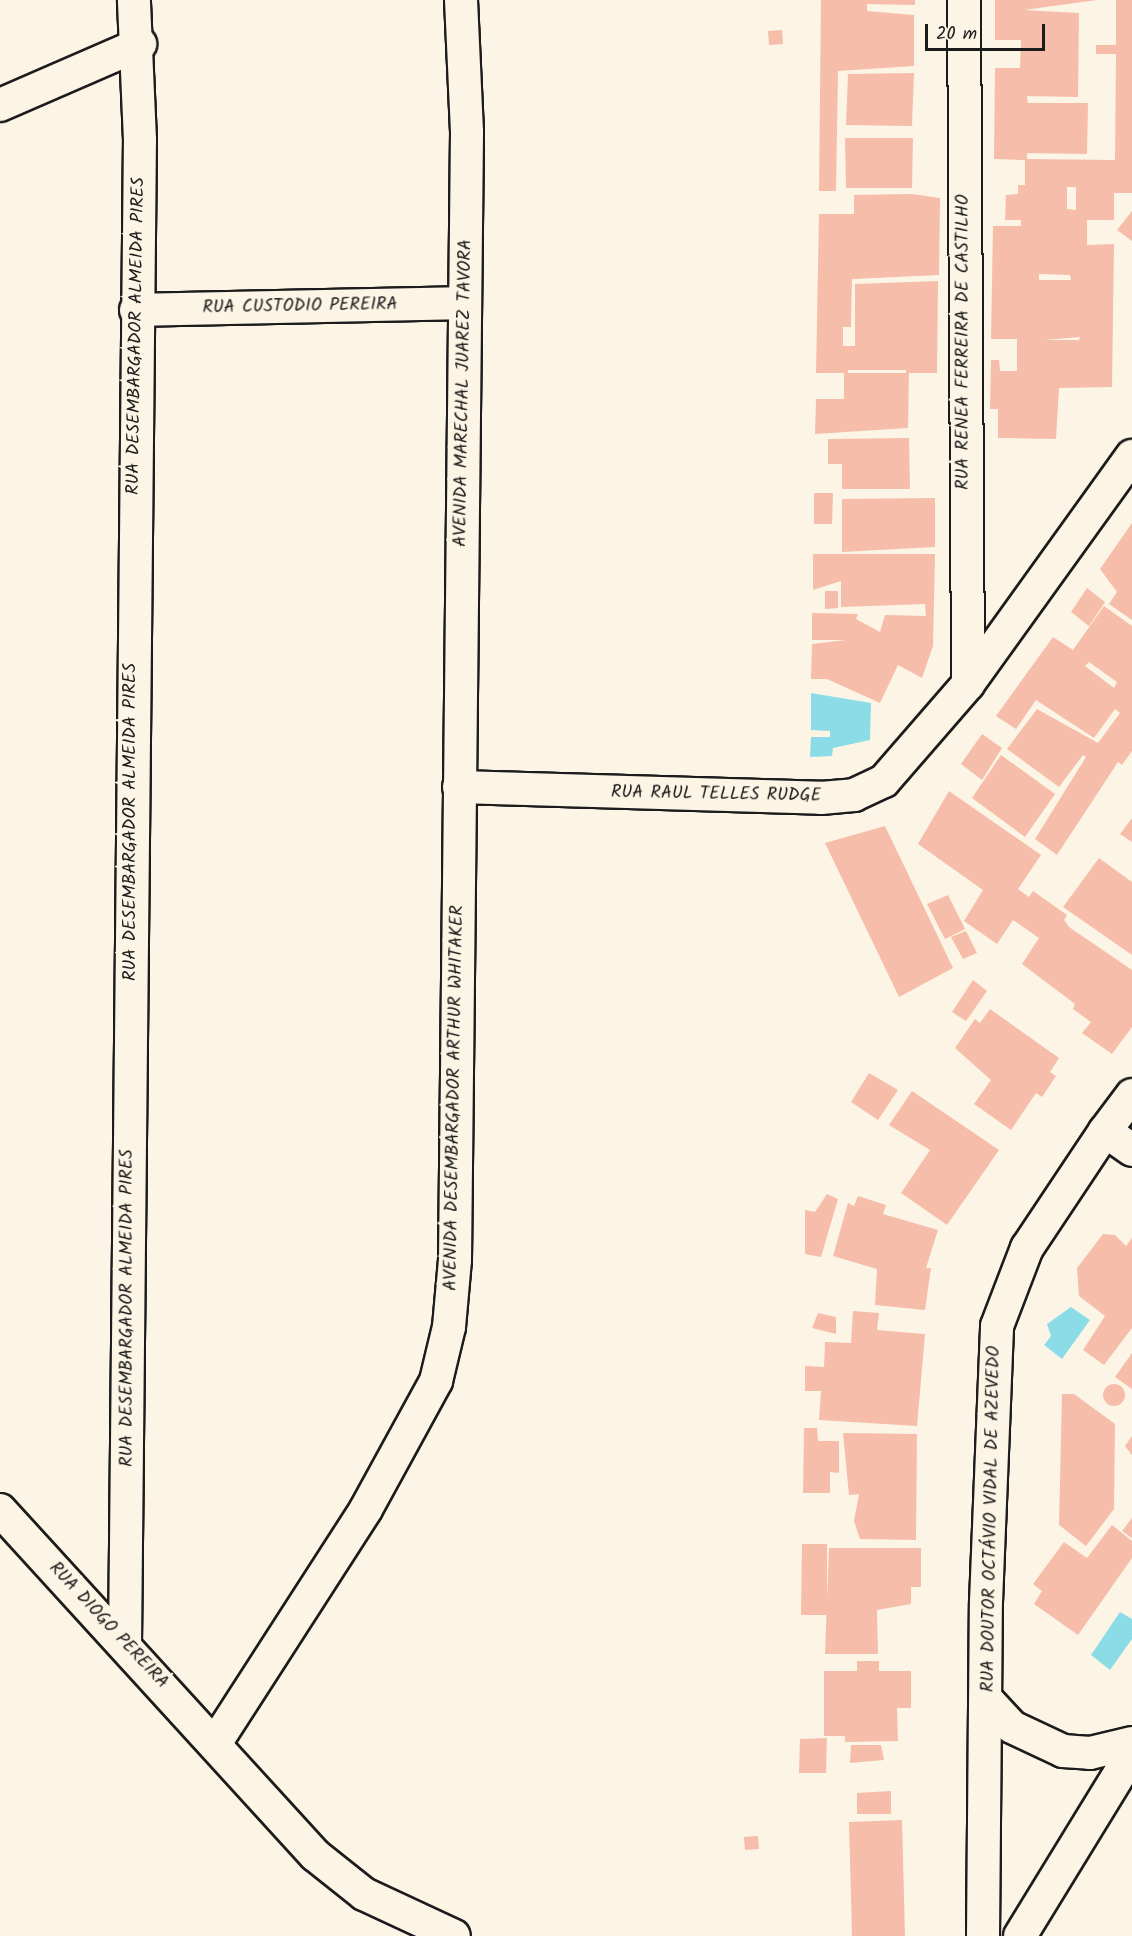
<!DOCTYPE html>
<html>
<head>
<meta charset="utf-8">
<style>
	body { margin:0 }
	#map { position:relative; width:1132px; height:1936px; overflow:hidden; background:#fcf5e5; font-family:Kalam,sans-serif }
	div>[style] { position:absolute }
	[style*='--x'] { left:calc(var(--x)*1px); top:calc(var(--y)*1px); width:calc(var(--w)*1px); rotate:calc(var(--a)*1deg) }
	.water>* { inset:0; background:#8cdce7 }
	.building>* { inset:0; background:#f5bdaa }
	.round { border-radius:50% }
	.roads { filter:drop-shadow(2px 0 #1c1c1c) drop-shadow(-2px 0 #1c1c1c) drop-shadow(0 2px #1c1c1c) drop-shadow(0 -2px #1c1c1c) }
	.minor>* { height:32px; margin:-16px; padding:0 16px; transform-origin:16px; border-radius:16px; background:#fcf5e5 }
	span { translate:-50% -50%; white-space:nowrap; text-align:center; line-height:1.15; -webkit-text-stroke:6px #fcf5e5; paint-order:stroke }
	.street-label { font-size:18px; color:#1c1c1c }
	.scale { position:absolute; left:925px; top:24px; width:120px; height:27px; box-sizing:border-box; border:3px solid #1c1c1c; border-top:0; padding-left:8px; font-size:18px; line-height:21px; white-space:nowrap; color:#1c1c1c; -webkit-text-stroke:4px #fcf5e5; paint-order:stroke }
</style>
</head>
<body>
<div id="map">
	<div class="water">
		<i style="clip-path:polygon(811px 693px,871px 703px,870px 740px,833px 748px,832px 756px,810px 757px,811px 737px,830px 737px,830px 731px,811px 730px)"></i>
		<i style="clip-path:polygon(1071px 1307px,1090px 1320px,1062px 1359px,1044px 1345px,1051px 1336px,1047px 1324px)"></i>
		<i style="clip-path:polygon(1120px 1612px,1132px 1619px,1132px 1639px,1110px 1670px,1091px 1655px)"></i>
	</div>
	<div class="building">
		<i style="clip-path:polygon(821px 0,915px 0,915px 5px,867px 4px,867px 11px,914px 15px,914px 66px,838px 71px,836px 191px,819px 191px)"></i>
		<i style="clip-path:polygon(evenodd,995px 0,1097px 0,1024px 10px,1079px 13px,1078px 97px,1027px 96px,1028px 103px,1088px 103px,1087px 154px,1027px 153px,1027px 159px,1115px 160px,1116px 54px,1096px 54px,1096px 45px,1116px 45px,1116px 0,1132px 0,1132px 193px,1114px 193px,1114px 220px,1087px 220px,1087px 245px,1114px 244px,1112px 387px,1059px 388px,1056px 439px,998px 438px,998px 409px,990px 409px,991px 360px,999px 360px,1000px 371px,1017px 371px,1017px 339px,991px 339px,993px 226px,1021px 226px,1021px 220px,1005px 220px,1006px 195px,1018px 194px,1018px 185px,1025px 185px,1025px 160px,994px 159px,995px 68px,1020px 68px,1021px 40px,995px 40px,995px 0,1067px 187px,1076px 187px,1076px 210px,1067px 209px,1067px 187px,995px 0,1039px 274px,1070px 275px,1071px 280px,1039px 280px,1039px 274px,995px 0,1080px 337px,1079px 340px,1045px 340px,1080px 337px)"></i>
		<i style="clip-path:polygon(782px 30px,783px 44px,769px 45px,768px 31px)"></i>
		<i style="clip-path:polygon(914px 73px,912px 126px,846px 125px,848px 74px)"></i>
		<i style="clip-path:polygon(845px 138px,913px 138px,912px 188px,846px 188px)"></i>
		<i style="clip-path:polygon(evenodd,912px 194px,940px 198px,939px 275px,852px 279px,851px 327px,843px 327px,843px 346px,855px 346px,855px 284px,938px 281px,937px 373px,909px 373px,908px 428px,815px 434px,816px 399px,844px 399px,844px 373px,816px 373px,819px 214px,854px 214px,854px 195px,912px 194px,848px 370px,906px 370px,906px 373px,848px 373px,848px 370px)"></i>
		<i style="clip-path:polygon(1132px 211px,1132px 241px,1117px 230px)"></i>
		<i style="clip-path:polygon(909px 438px,910px 489px,842px 489px,842px 464px,828px 464px,828px 439px)"></i>
		<i style="clip-path:polygon(814px 493px,833px 493px,832px 524px,814px 524px)"></i>
		<i style="clip-path:polygon(935px 498px,935px 547px,842px 552px,842px 499px)"></i>
		<i style="clip-path:polygon(1132px 523px,1132px 620px,1109px 604px,1117px 592px,1100px 569px)"></i>
		<i style="clip-path:polygon(813px 554px,935px 554px,933px 646px,922px 678px,898px 665px,880px 703px,827px 679px,811px 679px,812px 644px,846px 640px,812px 640px,812px 613px,858px 614px,856px 619px,880px 632px,885px 615px,926px 616px,925px 604px,841px 607px,841px 581px,813px 590px)"></i>
		<i style="clip-path:polygon(1087px 588px,1105px 602px,1089px 626px,1071px 612px)"></i>
		<i style="clip-path:polygon(825px 591px,838px 591px,838px 608px,825px 609px)"></i>
		<i style="clip-path:polygon(evenodd,1104px 606px,1132px 626px,1132px 751px,1122px 765px,1118px 762px,1057px 855px,1035px 839px,1086px 757px,1083px 755px,1059px 787px,1007px 749px,1037px 709px,1098px 743px,1120px 713px,1115px 709px,1094px 738px,1036px 700px,1016px 729px,996px 716px,1053px 637px,1073px 650px,1104px 606px,1089px 662px,1117px 682px,1114px 688px,1085px 666px,1089px 662px)"></i>
		<i style="clip-path:polygon(982px 734px,1002px 748px,982px 780px,961px 764px)"></i>
		<i style="clip-path:polygon(1001px 755px,1055px 794px,1025px 837px,972px 798px)"></i>
		<i style="clip-path:polygon(949px 791px,1041px 855px,1018px 889px,1029px 897px,1033px 891px,1067px 915px,1064px 920px,1069px 927px,1132px 970px,1132px 1027px,1112px 1054px,1082px 1033px,1091px 1022px,1073px 1009px,1075px 1004px,1022px 964px,1039px 938px,1013px 920px,997px 944px,964px 921px,983px 890px,918px 844px)"></i>
		<i style="clip-path:polygon(1132px 818px,1132px 842px,1120px 834px)"></i>
		<i style="clip-path:polygon(885px 826px,953px 968px,899px 997px,825px 843px)"></i>
		<i style="clip-path:polygon(1099px 858px,1132px 882px,1132px 955px,1063px 907px)"></i>
		<i style="clip-path:polygon(948px 895px,965px 929px,945px 939px,927px 904px)"></i>
		<i style="clip-path:polygon(966px 931px,977px 953px,963px 959px,951px 937px)"></i>
		<i style="clip-path:polygon(973px 980px,987px 991px,966px 1021px,952px 1012px)"></i>
		<i style="clip-path:polygon(990px 1009px,1059px 1058px,1050px 1072px,1056px 1076px,1042px 1097px,1036px 1093px,1011px 1130px,974px 1104px,991px 1080px,955px 1048px,975px 1019px,980px 1023px)"></i>
		<i style="clip-path:polygon(869px 1073px,898px 1090px,878px 1120px,851px 1102px)"></i>
		<i style="clip-path:polygon(912px 1091px,999px 1150px,947px 1225px,901px 1193px,930px 1150px,889px 1125px)"></i>
		<i style="clip-path:polygon(827px 1194px,838px 1199px,821px 1257px,805px 1254px,805px 1210px,815px 1212px)"></i>
		<i style="clip-path:polygon(858px 1196px,886px 1205px,883px 1214px,938px 1230px,926px 1268px,931px 1268px,925px 1310px,875px 1305px,877px 1269px,833px 1256px,848px 1203px,854px 1206px)"></i>
		<i style="clip-path:polygon(1103px 1234px,1115px 1235px,1126px 1246px,1132px 1238px,1132px 1328px,1104px 1365px,1083px 1350px,1105px 1316px,1079px 1296px,1077px 1268px)"></i>
		<i style="clip-path:polygon(853px 1311px,879px 1313px,877px 1330px,925px 1334px,917px 1426px,819px 1420px,821px 1391px,805px 1391px,805px 1366px,824px 1367px,825px 1342px,851px 1343px)"></i>
		<i style="clip-path:polygon(818px 1313px,836px 1317px,836px 1334px,812px 1328px)"></i>
		<i style="clip-path:polygon(1132px 1353px,1132px 1389px,1115px 1377px)"></i>
		<i class="round" style="left:1103px;top:1384px;width:22px;height:22px"></i>
		<i style="clip-path:polygon(1062px 1394px,1074px 1394px,1115px 1424px,1114px 1509px,1086px 1546px,1059px 1525px)"></i>
		<i style="clip-path:polygon(804px 1428px,817px 1428px,818px 1441px,839px 1441px,839px 1473px,830px 1472px,830px 1493px,803px 1493px)"></i>
		<i style="clip-path:polygon(843px 1433px,917px 1434px,916px 1540px,860px 1539px,854px 1521px,859px 1494px,849px 1495px)"></i>
		<i style="clip-path:polygon(1132px 1436px,1132px 1455px,1125px 1446px)"></i>
		<i style="clip-path:polygon(1132px 1518px,1132px 1538px,1122px 1531px)"></i>
		<i style="clip-path:polygon(1112px 1525px,1132px 1541px,1132px 1558px,1078px 1635px,1034px 1604px,1042px 1591px,1033px 1584px,1064px 1542px,1087px 1558px)"></i>
		<i style="clip-path:polygon(802px 1544px,827px 1544px,827px 1615px,801px 1615px)"></i>
		<i style="clip-path:polygon(829px 1548px,921px 1548px,921px 1587px,911px 1587px,911px 1604px,877px 1610px,878px 1654px,825px 1654px)"></i>
		<i style="clip-path:polygon(857px 1661px,879px 1661px,879px 1671px,911px 1671px,911px 1708px,897px 1708px,898px 1741px,845px 1742px,845px 1736px,824px 1736px,824px 1671px,857px 1671px)"></i>
		<i style="clip-path:polygon(827px 1738px,826px 1773px,799px 1773px,800px 1739px)"></i>
		<i style="clip-path:polygon(851px 1745px,881px 1745px,884px 1760px,850px 1763px)"></i>
		<i style="clip-path:polygon(891px 1791px,891px 1814px,857px 1814px,857px 1793px)"></i>
		<i style="clip-path:polygon(902px 1820px,905px 1936px,852px 1936px,849px 1822px)"></i>
		<i style="clip-path:polygon(758px 1836px,759px 1849px,745px 1850px,744px 1837px)"></i>
	</div>
	<div class="roads">
		<div class="minor">
			<i style="--x:964;--y:0;--w:684;--a:89.66"></i>
			<i style="--x:0;--y:105;--w:153;--a:-23.5"></i>
			<i style="--x:136;--y:310;--w:329;--a:-1.2"></i>
			<i style="--x:459;--y:787;--w:362;--a:1.7"></i>
			<i style="--x:821;--y:798;--w:33;--a:-5"></i>
			<i style="--x:854;--y:795;--w:33;--a:-25"></i>
			<i style="--x:884;--y:781;--w:128;--a:-49.1"></i>
			<i style="--x:968;--y:684;--w:281;--a:-54.3"></i>
			<i style="--x:1105;--y:1131;--w:45;--a:-53.1"></i>
			<i style="--x:0;--y:1510;--w:467;--a:47.6"></i>
			<i style="--x:315;--y:1855;--w:63;--a:38.5"></i>
			<i style="--x:364;--y:1894;--w:99;--a:25"></i>
			<i style="--x:125;--y:1644;--w:1504;--a:-89.43"></i>
			<i style="--x:140;--y:140;--w:140;--a:-92.5"></i>
			<i style="--x:988;--y:1701;--w:35;--a:47"></i>
			<i style="--x:1012;--y:1727;--w:56;--a:25.2"></i>
			<i style="--x:1063;--y:1751;--w:27;--a:4"></i>
			<i style="--x:1090;--y:1753;--w:43;--a:-13.4"></i>
			<i style="--x:216;--y:1742;--w:277;--a:-57.2"></i>
			<i style="--x:366;--y:1509;--w:146;--a:-61.3"></i>
			<i style="--x:436;--y:1381;--w:56;--a:-76.5"></i>
			<i style="--x:449;--y:1327;--w:67;--a:-84.9"></i>
			<i style="--x:455;--y:1260;--w:1128;--a:-89.39"></i>
			<i style="--x:467;--y:132;--w:132;--a:-92.6"></i>
			<i style="--x:983;--y:1936;--w:334;--a:-89.5"></i>
			<i style="--x:986;--y:1602;--w:276;--a:-87.7"></i>
			<i style="--x:997;--y:1326;--w:84;--a:-69"></i>
			<i style="--x:1027;--y:1248;--w:141;--a:-56.3"></i>
			<i style="--x:1105;--y:1131;--w:33;--a:35"></i>
			<i style="--x:1020;--y:1936;--w:215;--a:-58.5"></i>
		</div>
	</div>
	<div class="street-label">
		<span style="left:300px;top:307px;rotate:-1deg">RUA CUSTODIO PEREIRA</span>
		<span style="left:137px;top:336px;rotate:-89deg">RUA DESEMBARGADOR ALMEIDA PIRES</span>
		<span style="left:964px;top:342px;rotate:-90deg">RUA RENEA FERREIRA DE CASTILHO</span>
		<span style="left:464px;top:393px;rotate:-89deg">AVENIDA MARECHAL JUAREZ TAVORA</span>
		<span style="left:716px;top:795px;rotate:1deg">RUA RAUL TELLES RUDGE</span>
		<span style="left:131px;top:822px;rotate:-90deg">RUA DESEMBARGADOR ALMEIDA PIRES</span>
		<span style="left:455px;top:1098px;rotate:-89deg">AVENIDA DESEMBARGADOR ARTHUR WHITAKER</span>
		<span style="left:128px;top:1308px;rotate:-90deg">RUA DESEMBARGADOR ALMEIDA PIRES</span>
		<span style="left:992px;top:1519px;rotate:-89deg">RUA DOUTOR OCTÁVIO VIDAL DE AZEVEDO</span>
		<span style="left:108px;top:1626px;rotate:47deg">RUA DIOGO PEREIRA</span>
	</div>
	<div class="scale">20 m</div>
</div>
</body>
</html>
